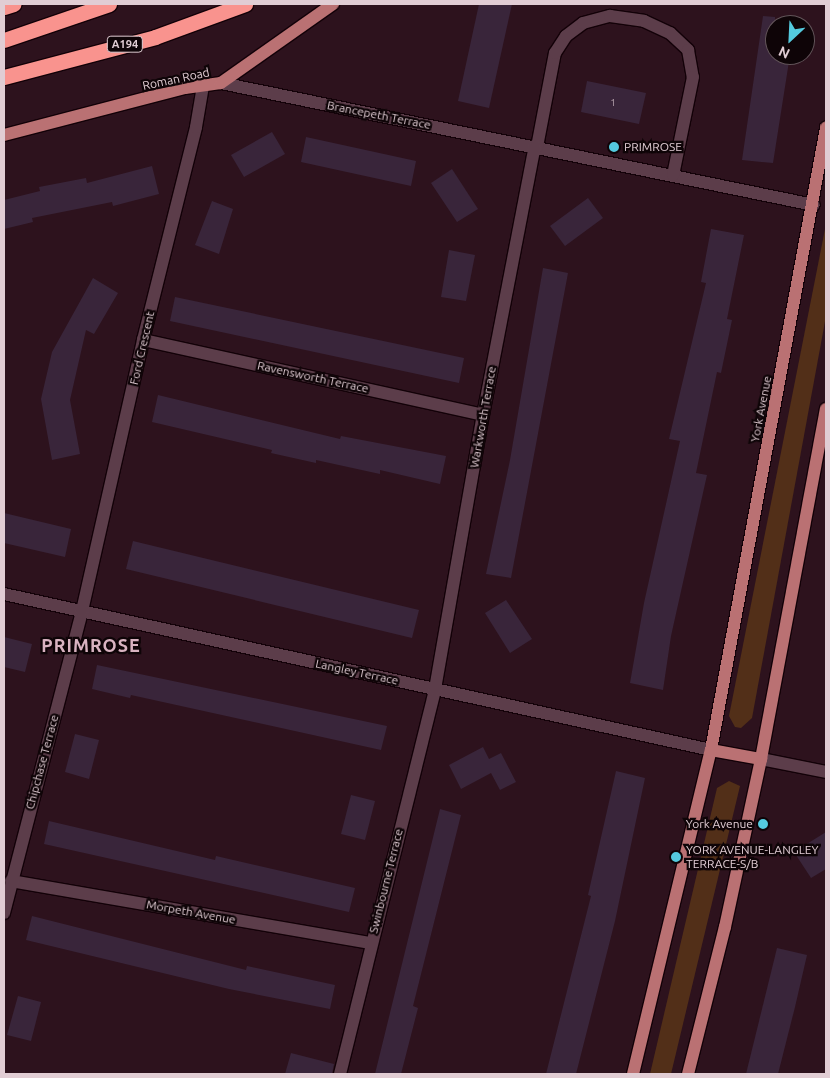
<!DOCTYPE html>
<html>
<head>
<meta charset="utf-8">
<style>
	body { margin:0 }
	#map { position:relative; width:830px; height:1078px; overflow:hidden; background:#2d121d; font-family:Ubuntu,sans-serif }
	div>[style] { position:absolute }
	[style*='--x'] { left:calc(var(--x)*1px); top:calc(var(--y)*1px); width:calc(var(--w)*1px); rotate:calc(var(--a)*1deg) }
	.green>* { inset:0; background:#522f18 }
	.building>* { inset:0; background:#39253a }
	.roads { filter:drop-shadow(1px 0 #130108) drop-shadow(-1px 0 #130108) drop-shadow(0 1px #130108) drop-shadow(0 -1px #130108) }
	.minor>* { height:12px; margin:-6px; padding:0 6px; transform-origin:6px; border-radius:6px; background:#5c3d4a }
	.major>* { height:12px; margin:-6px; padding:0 6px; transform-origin:6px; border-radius:6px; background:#ba7173 }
	.highway>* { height:15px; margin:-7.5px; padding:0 7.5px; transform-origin:7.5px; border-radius:7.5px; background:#f9938e }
	.dots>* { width:14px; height:14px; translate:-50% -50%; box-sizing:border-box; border:2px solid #0e0407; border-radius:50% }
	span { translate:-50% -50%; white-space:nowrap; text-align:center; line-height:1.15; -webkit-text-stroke:4.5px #0e0407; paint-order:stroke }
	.number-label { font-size:10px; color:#b7a3ae }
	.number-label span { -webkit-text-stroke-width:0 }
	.shield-label span { padding:1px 4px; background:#0e0407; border:1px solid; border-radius:4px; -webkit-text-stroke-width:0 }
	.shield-label { font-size:11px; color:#e1cdd4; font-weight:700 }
	.street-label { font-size:12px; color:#e1cdd4 }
	.poi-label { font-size:12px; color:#e1cdd4 }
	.left { translate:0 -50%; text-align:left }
	.right { translate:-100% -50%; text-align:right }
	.district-label { font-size:18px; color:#d9b3c1; font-weight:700; letter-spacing:1px }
	.frame { position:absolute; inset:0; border:5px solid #e1cdd4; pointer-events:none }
	.north { position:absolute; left:765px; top:15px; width:50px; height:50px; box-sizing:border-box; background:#0e0407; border:1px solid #625459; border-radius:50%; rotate:205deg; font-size:14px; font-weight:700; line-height:20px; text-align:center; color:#e1cdd4 }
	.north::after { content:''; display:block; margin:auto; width:18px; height:22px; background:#54cade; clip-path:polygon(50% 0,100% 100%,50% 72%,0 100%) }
</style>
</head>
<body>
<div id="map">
	<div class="green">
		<i style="clip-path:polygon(826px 224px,826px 316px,752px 718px,741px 728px,735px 727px,729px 716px)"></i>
		<i style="clip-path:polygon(729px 781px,740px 786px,671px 1074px,650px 1074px,717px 788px)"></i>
	</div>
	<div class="building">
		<i style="clip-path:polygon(479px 4px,512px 4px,489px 108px,458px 101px)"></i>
		<i style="clip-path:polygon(763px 16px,775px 17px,775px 55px,790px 55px,773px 163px,742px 160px)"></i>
		<i style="clip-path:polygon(587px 81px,646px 93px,639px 124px,581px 112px)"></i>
		<i style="clip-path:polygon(272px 132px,285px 154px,244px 177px,231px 155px)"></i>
		<i style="clip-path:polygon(306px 137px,416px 161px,411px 186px,301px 162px)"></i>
		<i style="clip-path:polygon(152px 166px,159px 194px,113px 206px,112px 202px,32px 218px,33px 222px,4px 229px,4px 200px,40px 191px,39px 187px,86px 178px,87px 183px)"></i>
		<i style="clip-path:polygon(452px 169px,478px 209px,457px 222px,431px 183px)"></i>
		<i style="clip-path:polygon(588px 198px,603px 218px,565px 246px,550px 226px)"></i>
		<i style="clip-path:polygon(212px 201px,233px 209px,219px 254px,195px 245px)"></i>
		<i style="clip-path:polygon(711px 229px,744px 235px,727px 319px,732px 320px,721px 373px,717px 372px,696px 473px,707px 475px,671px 636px,663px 690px,630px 683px,644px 603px,680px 441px,669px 439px,706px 283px,701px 282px)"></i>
		<i style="clip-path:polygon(449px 250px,475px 255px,466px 301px,441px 297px)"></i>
		<i style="clip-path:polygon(543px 268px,568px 273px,511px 578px,486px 574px,510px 460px)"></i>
		<i style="clip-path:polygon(93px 278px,118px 293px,94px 334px,86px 330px,70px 400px,80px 454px,52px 460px,41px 399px,52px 352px)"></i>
		<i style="clip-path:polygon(175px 297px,464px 358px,459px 383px,170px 321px)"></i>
		<i style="clip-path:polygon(158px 395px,340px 439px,341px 436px,446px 456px,440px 484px,380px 470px,380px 474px,316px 460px,316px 463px,271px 453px,272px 450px,152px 422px)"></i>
		<i style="clip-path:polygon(4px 513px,71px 529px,65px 557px,4px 543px)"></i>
		<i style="clip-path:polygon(133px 541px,419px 610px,412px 638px,126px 569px)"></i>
		<i style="clip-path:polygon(506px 600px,532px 639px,510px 653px,485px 613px)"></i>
		<i style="clip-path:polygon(4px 637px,32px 644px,25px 672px,4px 667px)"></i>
		<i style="clip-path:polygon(97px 665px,387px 726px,381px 750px,131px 695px,130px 698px,92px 689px)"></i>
		<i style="clip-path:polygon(75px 734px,99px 740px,89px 779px,65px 772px)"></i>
		<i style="clip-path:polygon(483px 747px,489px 759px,501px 753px,516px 782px,500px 790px,491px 773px,461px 789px,449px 765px)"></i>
		<i style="clip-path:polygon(616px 771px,645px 778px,615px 921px,576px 1074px,546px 1074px,591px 896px,588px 895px)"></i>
		<i style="clip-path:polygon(351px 795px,375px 801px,365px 840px,341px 834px)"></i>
		<i style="clip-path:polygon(440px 809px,461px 815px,413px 1006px,418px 1008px,401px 1074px,375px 1074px)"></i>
		<i style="clip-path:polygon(49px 821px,215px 860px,216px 856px,355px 888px,349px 912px,44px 844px)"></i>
		<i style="clip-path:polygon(826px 832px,826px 869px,811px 878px,794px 852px)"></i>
		<i style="clip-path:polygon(32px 916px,246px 970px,247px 966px,335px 985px,330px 1009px,229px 989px,26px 940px)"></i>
		<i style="clip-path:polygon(777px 948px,807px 955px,795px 1007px,778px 1074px,746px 1074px)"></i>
		<i style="clip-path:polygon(18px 996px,41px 1002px,31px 1041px,7px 1035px)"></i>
		<i style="clip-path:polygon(291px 1053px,334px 1064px,332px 1074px,285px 1074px)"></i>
	</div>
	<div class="roads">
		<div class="minor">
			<i style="--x:221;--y:83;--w:605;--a:11.63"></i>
			<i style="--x:537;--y:147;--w:96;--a:-79.2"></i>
			<i style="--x:555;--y:53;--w:20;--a:-57"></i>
			<i style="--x:566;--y:36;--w:21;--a:-37"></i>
			<i style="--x:583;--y:23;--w:28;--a:-15"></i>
			<i style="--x:610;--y:16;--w:34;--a:8"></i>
			<i style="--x:644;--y:21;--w:29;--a:25"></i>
			<i style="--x:670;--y:33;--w:25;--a:43"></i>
			<i style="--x:688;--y:50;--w:27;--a:80"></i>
			<i style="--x:693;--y:77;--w:100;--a:101.5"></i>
			<i style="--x:143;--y:340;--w:348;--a:12.4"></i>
			<i style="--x:4;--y:594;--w:724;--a:12.44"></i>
			<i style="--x:761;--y:759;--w:66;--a:11.3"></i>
			<i style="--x:11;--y:881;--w:365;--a:9.8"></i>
			<i style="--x:4;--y:913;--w:312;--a:-75.5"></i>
			<i style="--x:82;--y:611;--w:278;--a:-77.3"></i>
			<i style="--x:143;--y:340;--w:219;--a:-76"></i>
			<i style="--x:196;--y:127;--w:42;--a:-80.3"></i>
			<i style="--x:340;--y:1074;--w:397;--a:-76.1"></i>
			<i style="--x:435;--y:689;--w:278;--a:-80.1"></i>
			<i style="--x:483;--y:415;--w:274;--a:-79.1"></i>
		</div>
		<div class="major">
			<i style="--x:4;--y:135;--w:187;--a:-14.6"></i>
			<i style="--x:185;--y:88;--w:36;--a:-8"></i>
			<i style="--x:221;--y:83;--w:137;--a:-35.2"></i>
			<i style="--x:711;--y:750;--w:51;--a:10.2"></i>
			<i style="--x:633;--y:1074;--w:333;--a:-76.5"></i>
			<i style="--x:711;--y:750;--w:633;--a:-79.53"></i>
			<i style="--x:688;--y:1074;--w:152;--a:-75.9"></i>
			<i style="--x:725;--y:927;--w:172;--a:-77.9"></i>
			<i style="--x:761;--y:759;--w:356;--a:-79.5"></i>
		</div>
		<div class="highway">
			<i style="--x:4;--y:7;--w:10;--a:-17"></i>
			<i style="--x:4;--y:40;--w:111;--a:-18.9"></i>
			<i style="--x:4;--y:77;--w:156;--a:-14.8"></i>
			<i style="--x:155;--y:37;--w:96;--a:-20.1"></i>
		</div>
	</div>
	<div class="dots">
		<i style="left:614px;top:147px;background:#54cade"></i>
		<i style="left:763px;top:824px;background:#54cade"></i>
		<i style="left:676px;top:857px;background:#54cade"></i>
	</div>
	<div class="number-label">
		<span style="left:613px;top:103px">1</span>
	</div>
	<div class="shield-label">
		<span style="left:125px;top:44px">A194</span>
	</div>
	<div class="street-label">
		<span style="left:176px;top:79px;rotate:-12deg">Roman Road</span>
		<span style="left:379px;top:115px;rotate:11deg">Brancepeth Terrace</span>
		<span style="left:142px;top:348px;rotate:-77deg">Ford Crescent</span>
		<span style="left:313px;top:377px;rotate:12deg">Ravensworth Terrace</span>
		<span style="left:761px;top:409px;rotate:-79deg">York Avenue</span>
		<span style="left:483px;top:417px;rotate:-80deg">Warkworth Terrace</span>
		<span style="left:357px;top:672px;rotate:12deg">Langley Terrace</span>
		<span style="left:42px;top:762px;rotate:-75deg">Chipchase Terrace</span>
		<span style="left:386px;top:881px;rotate:-76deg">Swinbourne Terrace</span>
		<span style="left:191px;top:912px;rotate:10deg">Morpeth Avenue</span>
	</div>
	<div class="poi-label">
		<span class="left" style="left:624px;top:147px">PRIMROSE</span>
		<span class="right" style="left:753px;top:824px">York Avenue</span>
		<span class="left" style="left:686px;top:857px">YORK AVENUE-LANGLEY<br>TERRACE-S/B</span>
	</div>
	<div class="district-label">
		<span style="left:91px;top:645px">PRIMROSE</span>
	</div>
	<div class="frame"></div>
	<div class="north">N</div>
</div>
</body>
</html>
